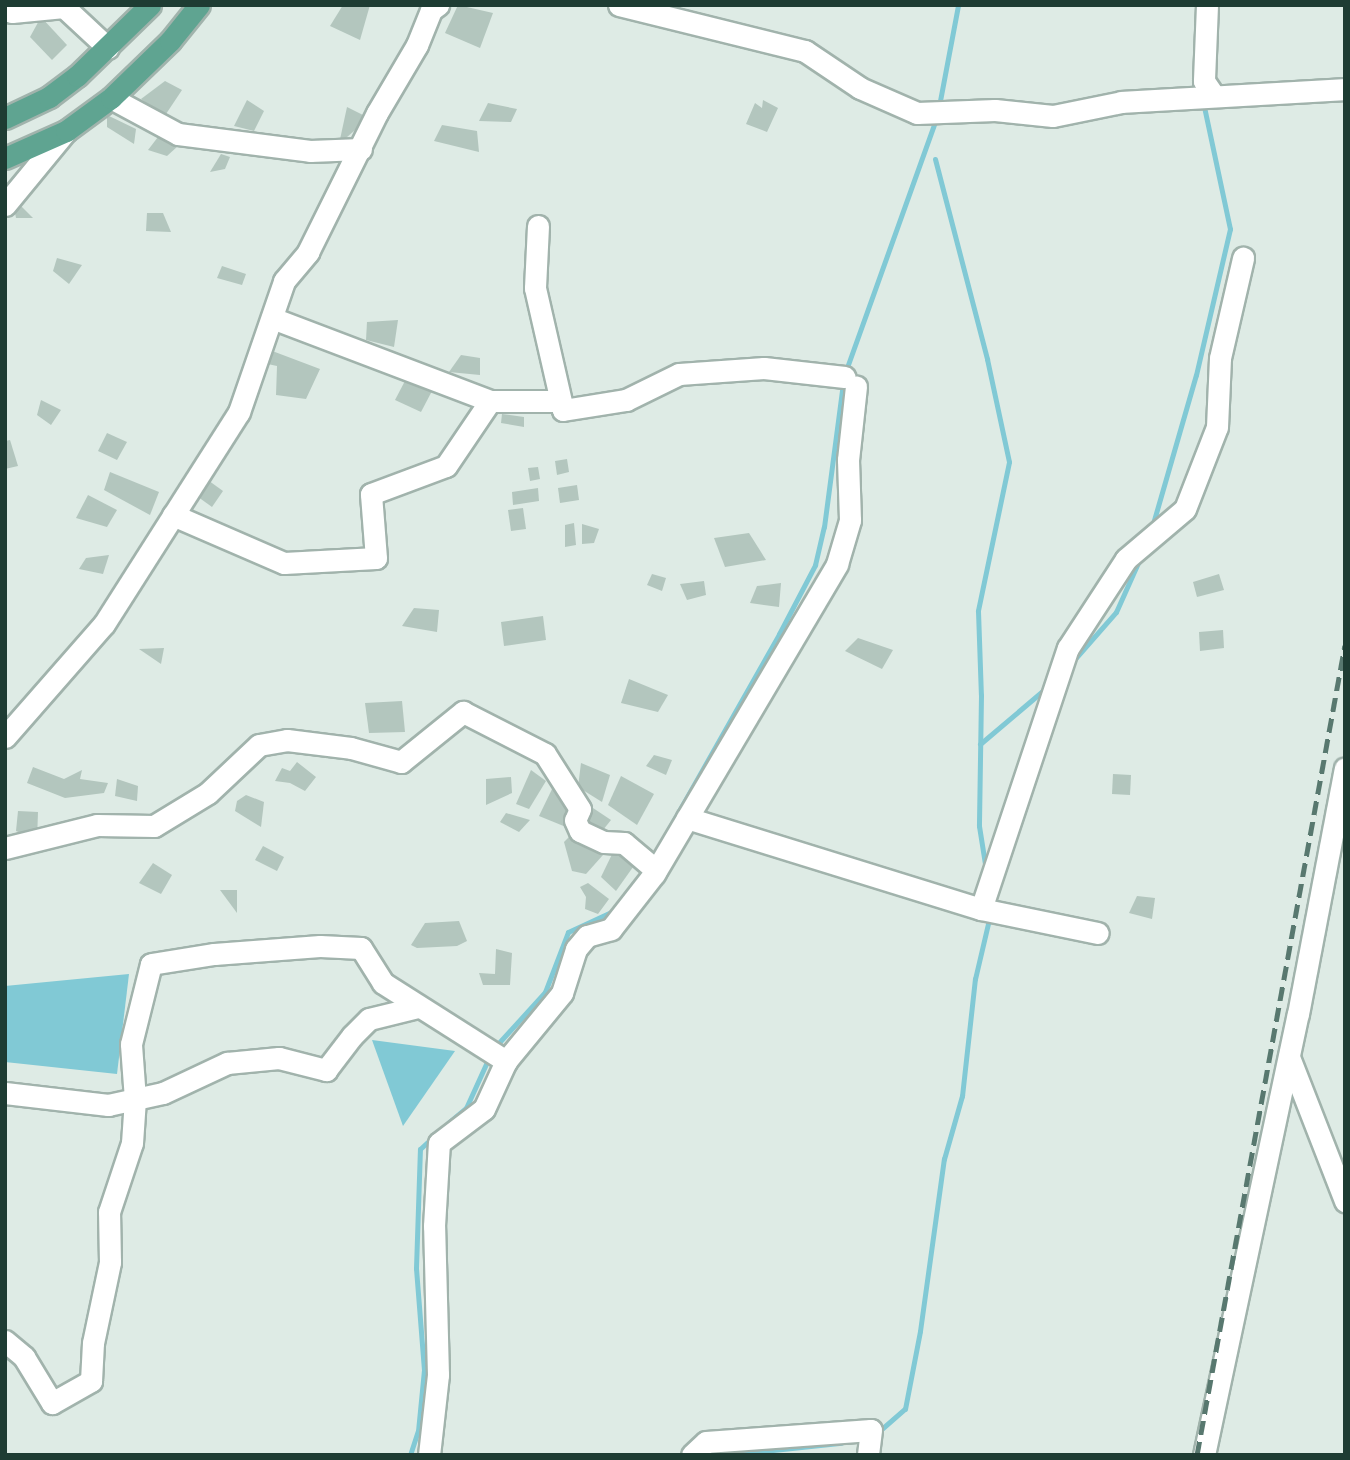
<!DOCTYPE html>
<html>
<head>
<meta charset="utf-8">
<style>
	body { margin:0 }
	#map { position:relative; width:1350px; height:1460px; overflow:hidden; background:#deebe5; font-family:Quicksand,sans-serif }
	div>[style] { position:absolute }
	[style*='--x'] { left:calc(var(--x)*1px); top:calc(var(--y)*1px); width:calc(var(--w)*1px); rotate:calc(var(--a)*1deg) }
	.water>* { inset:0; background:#81c9d5 }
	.stream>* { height:5px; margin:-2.5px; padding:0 2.5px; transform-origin:2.5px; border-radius:2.5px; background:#81c9d5 }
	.building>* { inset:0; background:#b3c6be }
	.roads { filter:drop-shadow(2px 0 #a1b3ac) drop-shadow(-2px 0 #a1b3ac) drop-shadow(0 2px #a1b3ac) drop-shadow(0 -2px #a1b3ac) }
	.minor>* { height:21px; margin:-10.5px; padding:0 10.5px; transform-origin:10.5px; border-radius:10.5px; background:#fff }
	.major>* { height:21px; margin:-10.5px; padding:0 10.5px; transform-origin:10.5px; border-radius:10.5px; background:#5fa491 }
	.rail>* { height:5px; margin-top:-2.5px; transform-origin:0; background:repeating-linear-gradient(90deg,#58786f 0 14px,transparent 0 21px) }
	span { translate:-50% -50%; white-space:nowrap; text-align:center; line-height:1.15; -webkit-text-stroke:7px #eef7f3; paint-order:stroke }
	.frame { position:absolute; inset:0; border:7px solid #1e3c33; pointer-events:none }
</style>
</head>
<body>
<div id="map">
	<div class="water">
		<i style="clip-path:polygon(129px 974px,117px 1074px,5px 1062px,5px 986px)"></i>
		<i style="clip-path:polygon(372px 1040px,455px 1051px,403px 1126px)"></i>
	</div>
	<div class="stream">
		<i style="--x:939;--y:106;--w:103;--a:-79.3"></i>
		<i style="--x:935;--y:159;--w:207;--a:75.4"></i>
		<i style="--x:987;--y:359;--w:105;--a:77.9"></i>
		<i style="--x:1009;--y:462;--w:152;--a:101.8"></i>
		<i style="--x:978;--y:611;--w:84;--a:88"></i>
		<i style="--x:981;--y:695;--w:131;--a:90.9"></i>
		<i style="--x:979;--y:826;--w:45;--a:81"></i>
		<i style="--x:845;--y:373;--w:270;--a:-70.3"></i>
		<i style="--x:1152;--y:527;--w:158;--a:-73.9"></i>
		<i style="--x:1196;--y:375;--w:150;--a:-76.9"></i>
		<i style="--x:1230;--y:229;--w:130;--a:-102"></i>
		<i style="--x:1073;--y:661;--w:65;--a:-48.7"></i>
		<i style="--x:1116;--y:612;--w:61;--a:-65.9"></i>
		<i style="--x:980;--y:744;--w:87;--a:-40.3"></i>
		<i style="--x:658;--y:848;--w:246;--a:-60.5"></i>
		<i style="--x:779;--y:634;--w:78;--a:-62.4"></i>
		<i style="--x:815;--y:565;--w:39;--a:-77"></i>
		<i style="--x:824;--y:527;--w:145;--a:-82.5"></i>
		<i style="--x:495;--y:1047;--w:74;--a:-47.7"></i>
		<i style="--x:545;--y:992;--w:64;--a:-69"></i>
		<i style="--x:568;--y:932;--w:47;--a:-24.9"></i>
		<i style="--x:448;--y:1123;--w:23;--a:-40"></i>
		<i style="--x:466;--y:1108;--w:58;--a:-65.6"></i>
		<i style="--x:877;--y:1433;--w:37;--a:-41"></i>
		<i style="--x:905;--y:1409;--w:79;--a:-79.1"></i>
		<i style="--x:920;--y:1331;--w:174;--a:-82.1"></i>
		<i style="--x:944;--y:1159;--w:66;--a:-74.1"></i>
		<i style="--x:962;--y:1096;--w:118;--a:-83.7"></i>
		<i style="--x:975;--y:979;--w:66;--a:-76.8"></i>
		<i style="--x:410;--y:1455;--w:25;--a:-72"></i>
		<i style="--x:418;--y:1431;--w:61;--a:-84.4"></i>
		<i style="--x:424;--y:1370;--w:102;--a:-94.5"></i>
		<i style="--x:416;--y:1268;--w:119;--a:-88.1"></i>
		<i style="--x:420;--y:1149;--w:18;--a:-43"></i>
		<i style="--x:724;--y:1455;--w:118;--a:-5.9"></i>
	</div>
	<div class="building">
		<i style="clip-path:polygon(343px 5px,370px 5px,360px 40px,330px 26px)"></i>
		<i style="clip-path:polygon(458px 5px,493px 13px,480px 48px,445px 33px)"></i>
		<i style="clip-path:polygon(41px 17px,67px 45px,52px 60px,30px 37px)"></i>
		<i style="clip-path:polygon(165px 81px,182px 90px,164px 117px,141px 99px)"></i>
		<i style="clip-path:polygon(247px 100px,264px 111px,254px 131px,234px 126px)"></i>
		<i style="clip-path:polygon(763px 100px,778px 108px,767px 132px,746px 124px,755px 103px,762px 108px)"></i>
		<i style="clip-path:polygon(488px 103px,517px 109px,511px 122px,479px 121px)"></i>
		<i style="clip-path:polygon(347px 107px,369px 118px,339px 144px)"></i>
		<i style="clip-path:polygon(107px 115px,136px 129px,134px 144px,107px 127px)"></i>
		<i style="clip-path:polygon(442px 125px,477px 131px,479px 152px,434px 141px)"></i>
		<i style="clip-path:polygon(158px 137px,178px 146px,167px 156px,148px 150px)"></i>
		<i style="clip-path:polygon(221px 154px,230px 157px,225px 169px,210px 172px)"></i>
		<i style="clip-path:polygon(12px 197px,33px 218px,16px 218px)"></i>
		<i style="clip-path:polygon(147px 213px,163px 213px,171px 232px,146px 231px)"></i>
		<i style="clip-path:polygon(57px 258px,82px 265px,69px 284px,53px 271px)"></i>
		<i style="clip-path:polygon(222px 266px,246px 274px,242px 285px,217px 278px)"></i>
		<i style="clip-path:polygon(398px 320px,394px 347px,366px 340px,367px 322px)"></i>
		<i style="clip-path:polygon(267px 349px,320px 369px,306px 399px,276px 395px,277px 366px,263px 363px)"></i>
		<i style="clip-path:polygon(461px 355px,480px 358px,480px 375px,449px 372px)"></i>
		<i style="clip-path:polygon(406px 379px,432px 391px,421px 412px,395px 400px)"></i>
		<i style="clip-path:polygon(41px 400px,61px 410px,51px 425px,37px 415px)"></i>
		<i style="clip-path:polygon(502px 414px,524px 417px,524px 427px,501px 423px)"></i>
		<i style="clip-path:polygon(107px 433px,127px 442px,117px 460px,98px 451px)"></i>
		<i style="clip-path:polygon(10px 440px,18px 466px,5px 469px,5px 441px)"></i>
		<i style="clip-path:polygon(567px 459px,569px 472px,557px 475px,555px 461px)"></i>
		<i style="clip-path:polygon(538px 467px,540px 479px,530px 481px,528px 468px)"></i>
		<i style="clip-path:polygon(110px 472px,159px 492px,150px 515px,104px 490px)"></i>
		<i style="clip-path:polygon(205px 478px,223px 491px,212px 507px,194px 494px)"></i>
		<i style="clip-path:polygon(577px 485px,579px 500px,560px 503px,558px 488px)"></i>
		<i style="clip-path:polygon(538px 488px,539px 501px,513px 505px,512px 492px)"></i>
		<i style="clip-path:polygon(88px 495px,117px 510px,107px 527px,76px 518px)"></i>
		<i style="clip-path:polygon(523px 508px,526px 529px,511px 531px,508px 510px)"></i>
		<i style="clip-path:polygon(574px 523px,576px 545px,565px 547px,565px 525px)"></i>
		<i style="clip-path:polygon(582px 524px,599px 529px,594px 543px,582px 544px)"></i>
		<i style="clip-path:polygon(749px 533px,766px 560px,725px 567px,714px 538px)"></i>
		<i style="clip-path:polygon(109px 555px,103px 574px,79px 569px,86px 558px)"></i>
		<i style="clip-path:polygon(652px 574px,666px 578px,662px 591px,647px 585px)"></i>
		<i style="clip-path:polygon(1219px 574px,1224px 590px,1197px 597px,1193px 582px)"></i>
		<i style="clip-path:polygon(704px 581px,706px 595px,687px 600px,680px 584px)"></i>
		<i style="clip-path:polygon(781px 583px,779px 607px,750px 603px,757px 586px)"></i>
		<i style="clip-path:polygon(414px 608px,439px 610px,437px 632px,402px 626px)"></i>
		<i style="clip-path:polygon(543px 616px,546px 640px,504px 646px,501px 622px)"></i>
		<i style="clip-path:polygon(1223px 630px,1224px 648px,1200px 651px,1199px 632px)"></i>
		<i style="clip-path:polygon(858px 638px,893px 650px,882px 669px,845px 651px)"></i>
		<i style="clip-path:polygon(164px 648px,161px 664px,139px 649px)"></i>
		<i style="clip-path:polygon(629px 679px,668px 695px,658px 712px,621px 703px)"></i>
		<i style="clip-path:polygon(402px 701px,405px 732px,369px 733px,365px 703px)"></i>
		<i style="clip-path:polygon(654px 755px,672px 760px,666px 775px,646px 766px)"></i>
		<i style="clip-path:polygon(297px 762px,316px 777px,305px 791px,290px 783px,275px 781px,282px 768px,290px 771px)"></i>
		<i style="clip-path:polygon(581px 763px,610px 775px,602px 802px,578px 787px)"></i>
		<i style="clip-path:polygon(33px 767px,64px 779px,82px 770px,80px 779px,108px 783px,104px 793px,65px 798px,27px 783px)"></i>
		<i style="clip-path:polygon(531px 770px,546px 781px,529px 809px,516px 804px)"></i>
		<i style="clip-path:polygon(1113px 774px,1131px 775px,1130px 795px,1112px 794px)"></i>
		<i style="clip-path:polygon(621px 776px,654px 794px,637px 825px,608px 805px)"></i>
		<i style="clip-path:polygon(511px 777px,512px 793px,486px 805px,486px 779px)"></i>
		<i style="clip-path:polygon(117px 779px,138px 786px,137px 801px,115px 796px)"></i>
		<i style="clip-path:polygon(554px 785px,575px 810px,566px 827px,539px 816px)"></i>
		<i style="clip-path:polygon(246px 795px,264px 802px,261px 827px,235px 811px,237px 801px)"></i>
		<i style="clip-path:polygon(587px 804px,611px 820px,599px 835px,579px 822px)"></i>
		<i style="clip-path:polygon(18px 811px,38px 812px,37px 840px,16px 831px)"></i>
		<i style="clip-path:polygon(506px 813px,530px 820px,519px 832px,500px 822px)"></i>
		<i style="clip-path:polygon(572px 834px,603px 855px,586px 874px,572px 871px,564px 842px)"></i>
		<i style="clip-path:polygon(263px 846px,284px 857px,277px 871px,255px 860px)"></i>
		<i style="clip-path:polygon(616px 846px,638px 860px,616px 891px,601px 877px)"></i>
		<i style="clip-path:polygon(153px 863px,172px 875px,161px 894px,139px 883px)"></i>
		<i style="clip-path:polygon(588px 883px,609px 899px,598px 914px,585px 909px,586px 897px,580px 887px)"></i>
		<i style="clip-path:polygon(220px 890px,237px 890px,237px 913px)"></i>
		<i style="clip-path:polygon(1137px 896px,1155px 898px,1152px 919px,1129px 913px)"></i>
		<i style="clip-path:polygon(459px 921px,467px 941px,457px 946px,417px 948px,411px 945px,425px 923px)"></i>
		<i style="clip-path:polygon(496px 949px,512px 953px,510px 985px,483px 985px,479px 973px,495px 974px)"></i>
	</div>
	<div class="roads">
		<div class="minor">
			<i style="--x:619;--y:5;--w:192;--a:13.9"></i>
			<i style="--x:805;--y:51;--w:66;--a:33.9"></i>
			<i style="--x:860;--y:88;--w:62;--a:23.7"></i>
			<i style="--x:917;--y:113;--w:78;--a:-2.2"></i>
			<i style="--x:995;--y:110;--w:58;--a:5.9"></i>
			<i style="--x:1053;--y:116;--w:70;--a:-11.5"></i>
			<i style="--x:1122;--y:102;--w:223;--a:-3.3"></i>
			<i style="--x:1207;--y:5;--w:76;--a:92.3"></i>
			<i style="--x:1204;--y:81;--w:18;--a:56"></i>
			<i style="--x:5;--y:10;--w:7;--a:16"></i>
			<i style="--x:12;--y:12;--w:52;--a:-5.5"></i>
			<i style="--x:64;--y:7;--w:60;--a:43"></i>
			<i style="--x:111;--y:98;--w:76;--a:28.2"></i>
			<i style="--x:178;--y:134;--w:133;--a:7.3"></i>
			<i style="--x:310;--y:151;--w:51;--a:-2.2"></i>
			<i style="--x:5;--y:205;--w:96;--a:-50.5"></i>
			<i style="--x:538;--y:226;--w:62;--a:92.8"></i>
			<i style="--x:535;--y:288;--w:125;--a:77.1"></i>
			<i style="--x:563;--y:410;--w:64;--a:-9"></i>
			<i style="--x:626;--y:400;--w:59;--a:-26.1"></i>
			<i style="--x:679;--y:374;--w:85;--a:-4"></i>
			<i style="--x:764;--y:368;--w:81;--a:6.4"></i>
			<i style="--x:272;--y:318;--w:233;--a:20.8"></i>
			<i style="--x:490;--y:401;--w:69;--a:0"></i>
			<i style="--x:173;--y:515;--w:121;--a:23.4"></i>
			<i style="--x:284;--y:563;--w:92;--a:-3.1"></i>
			<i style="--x:376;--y:558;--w:64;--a:-94.5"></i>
			<i style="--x:371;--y:494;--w:80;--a:-20.5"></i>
			<i style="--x:446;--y:466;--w:78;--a:-55.9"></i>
			<i style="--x:5;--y:737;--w:150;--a:-48.8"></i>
			<i style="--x:104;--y:624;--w:251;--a:-57.5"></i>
			<i style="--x:239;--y:412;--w:139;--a:-71"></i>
			<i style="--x:284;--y:281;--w:38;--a:-50"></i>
			<i style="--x:308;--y:252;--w:155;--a:-63.6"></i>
			<i style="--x:377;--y:113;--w:79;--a:-59.5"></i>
			<i style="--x:417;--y:45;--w:38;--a:-68"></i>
			<i style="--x:431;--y:10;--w:9;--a:-36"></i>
			<i style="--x:687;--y:818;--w:308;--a:17.2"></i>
			<i style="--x:981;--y:909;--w:119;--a:11.6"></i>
			<i style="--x:5;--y:848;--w:95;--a:-14"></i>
			<i style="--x:97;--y:825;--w:57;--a:1"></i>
			<i style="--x:154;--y:826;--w:63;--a:-31.4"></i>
			<i style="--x:208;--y:793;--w:70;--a:-43.3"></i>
			<i style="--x:259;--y:745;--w:28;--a:-10"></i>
			<i style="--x:287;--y:740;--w:64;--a:7.1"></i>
			<i style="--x:351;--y:748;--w:52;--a:15.6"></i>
			<i style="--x:401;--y:762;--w:80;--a:-38.9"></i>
			<i style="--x:463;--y:712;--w:92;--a:27.1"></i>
			<i style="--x:545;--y:754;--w:65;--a:57.5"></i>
			<i style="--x:580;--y:809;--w:12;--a:114"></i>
			<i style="--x:575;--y:820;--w:12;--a:66"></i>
			<i style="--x:580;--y:831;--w:26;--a:25"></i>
			<i style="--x:604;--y:842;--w:20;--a:3"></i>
			<i style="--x:624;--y:843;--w:42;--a:40.2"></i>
			<i style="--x:981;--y:909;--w:275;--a:-71.6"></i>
			<i style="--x:1068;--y:648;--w:106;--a:-56.9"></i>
			<i style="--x:1126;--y:559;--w:77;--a:-40.3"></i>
			<i style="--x:1185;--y:509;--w:88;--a:-68.7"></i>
			<i style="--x:1217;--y:427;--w:69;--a:-87.5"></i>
			<i style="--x:1220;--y:358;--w:103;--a:-77"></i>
			<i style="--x:1289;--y:1057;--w:155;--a:68.7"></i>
			<i style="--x:5;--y:1093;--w:104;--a:6.6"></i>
			<i style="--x:108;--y:1105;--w:56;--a:-12.3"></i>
			<i style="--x:163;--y:1093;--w:71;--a:-25.1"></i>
			<i style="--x:227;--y:1063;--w:52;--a:-5.5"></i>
			<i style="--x:279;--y:1058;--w:49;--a:14.3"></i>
			<i style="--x:326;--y:1070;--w:43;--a:-52.6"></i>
			<i style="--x:352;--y:1036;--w:24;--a:-45"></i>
			<i style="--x:369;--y:1019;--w:50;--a:-13.8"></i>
			<i style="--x:5;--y:1341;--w:25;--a:40"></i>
			<i style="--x:24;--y:1357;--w:54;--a:58.7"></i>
			<i style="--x:52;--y:1403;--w:45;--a:-29.4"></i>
			<i style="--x:91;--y:1381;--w:38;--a:-87"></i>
			<i style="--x:93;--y:1343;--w:83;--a:-78.1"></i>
			<i style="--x:110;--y:1262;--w:50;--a:-91.1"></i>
			<i style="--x:109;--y:1212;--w:73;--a:-71.6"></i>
			<i style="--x:132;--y:1143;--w:44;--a:-86.1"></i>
			<i style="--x:135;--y:1099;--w:55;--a:-94.2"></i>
			<i style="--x:131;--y:1044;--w:82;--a:-76"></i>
			<i style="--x:151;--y:964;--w:64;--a:-9"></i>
			<i style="--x:214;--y:954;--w:106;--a:-4.3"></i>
			<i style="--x:320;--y:946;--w:41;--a:2.8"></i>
			<i style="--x:361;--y:948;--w:41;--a:57.8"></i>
			<i style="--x:383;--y:983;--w:146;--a:32.4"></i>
			<i style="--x:429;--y:1455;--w:81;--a:-83.6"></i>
			<i style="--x:438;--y:1375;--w:149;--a:-91.5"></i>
			<i style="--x:434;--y:1226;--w:83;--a:-86.6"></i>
			<i style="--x:439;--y:1143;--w:56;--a:-37.1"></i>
			<i style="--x:484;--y:1109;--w:53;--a:-65.4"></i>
			<i style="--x:506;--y:1061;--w:88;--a:-50.5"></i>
			<i style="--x:562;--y:993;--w:46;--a:-72.3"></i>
			<i style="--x:576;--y:949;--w:17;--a:-50"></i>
			<i style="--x:587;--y:936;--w:25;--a:-16"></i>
			<i style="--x:611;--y:929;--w:70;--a:-52"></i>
			<i style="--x:654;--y:874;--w:360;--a:-59.4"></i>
			<i style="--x:837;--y:564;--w:46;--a:-73.5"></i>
			<i style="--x:850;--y:520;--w:60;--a:-91.9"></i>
			<i style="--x:848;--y:460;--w:74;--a:-83.8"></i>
			<i style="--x:692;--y:1455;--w:19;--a:-43"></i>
			<i style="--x:706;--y:1442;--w:165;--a:-4.2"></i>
			<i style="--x:871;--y:1430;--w:25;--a:97"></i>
			<i style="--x:1204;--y:1455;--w:451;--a:-78"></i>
			<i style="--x:1298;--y:1014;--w:250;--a:-79.2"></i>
		</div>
		<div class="major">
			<i style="--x:5;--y:118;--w:49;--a:-25.5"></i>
			<i style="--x:49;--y:97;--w:35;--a:-37"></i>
			<i style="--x:77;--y:76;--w:102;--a:-44.2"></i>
			<i style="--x:5;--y:158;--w:67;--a:-23.9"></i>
			<i style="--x:66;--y:131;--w:56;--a:-36.3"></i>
			<i style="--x:111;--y:98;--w:82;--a:-44"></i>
			<i style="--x:170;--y:41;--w:46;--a:-51.1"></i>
		</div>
	</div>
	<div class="rail">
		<i style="--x:1197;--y:1455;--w:823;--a:-79.65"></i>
	</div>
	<div class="frame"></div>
</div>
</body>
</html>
